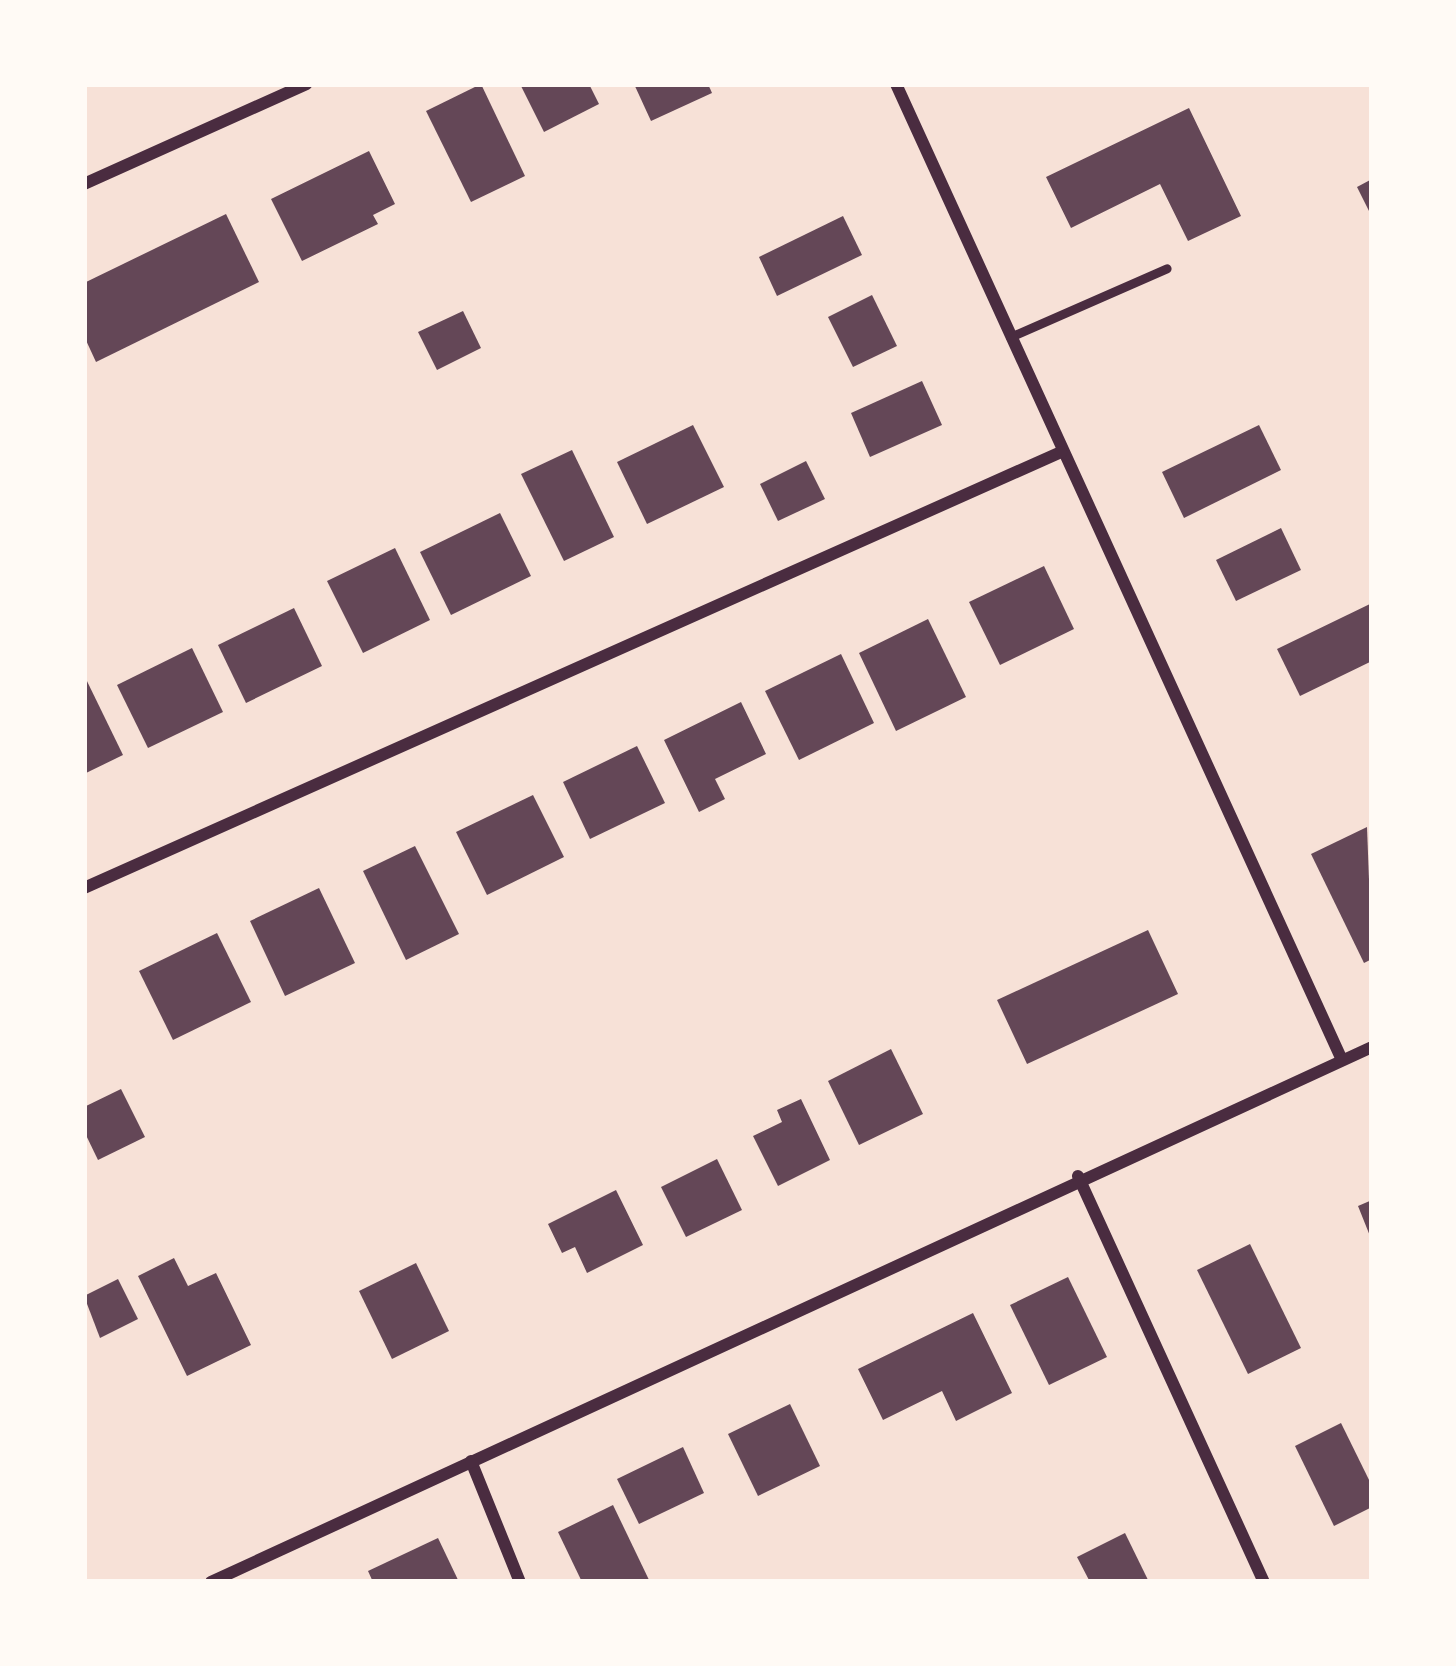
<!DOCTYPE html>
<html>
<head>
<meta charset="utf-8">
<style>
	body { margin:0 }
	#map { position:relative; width:1456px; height:1666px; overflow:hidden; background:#f7e1d7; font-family:"Source Sans 3",sans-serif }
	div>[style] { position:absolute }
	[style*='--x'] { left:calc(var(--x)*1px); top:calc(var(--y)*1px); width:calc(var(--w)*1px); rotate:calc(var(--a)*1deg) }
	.building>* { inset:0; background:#644757 }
	.service>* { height:9px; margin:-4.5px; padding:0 4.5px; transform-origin:4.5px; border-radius:4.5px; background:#4a2c40 }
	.minor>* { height:12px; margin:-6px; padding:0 6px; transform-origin:6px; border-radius:6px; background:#4a2c40 }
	span { translate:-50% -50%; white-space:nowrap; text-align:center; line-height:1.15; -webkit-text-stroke:9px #fffaf5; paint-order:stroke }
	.frame { position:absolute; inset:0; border:87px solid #fffaf5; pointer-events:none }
</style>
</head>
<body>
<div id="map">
	<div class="building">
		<i style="clip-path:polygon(481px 84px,525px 176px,471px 202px,426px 111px)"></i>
		<i style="clip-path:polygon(520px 84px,589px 84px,599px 104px,544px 132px)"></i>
		<i style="clip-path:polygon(634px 84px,708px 84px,712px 93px,651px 121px)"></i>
		<i style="clip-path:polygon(1189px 108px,1241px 216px,1188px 241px,1160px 184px,1071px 228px,1046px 177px)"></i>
		<i style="clip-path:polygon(369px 151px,395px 204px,373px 215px,378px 224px,302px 261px,271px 199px)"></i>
		<i style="clip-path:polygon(1372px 179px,1372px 217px,1357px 187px)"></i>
		<i style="clip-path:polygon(226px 214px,259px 282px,96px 362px,84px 336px,84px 283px)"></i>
		<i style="clip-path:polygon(843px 216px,862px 255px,777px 296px,759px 257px)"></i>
		<i style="clip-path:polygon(872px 295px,897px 346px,853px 367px,828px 317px)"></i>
		<i style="clip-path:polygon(463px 311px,481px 348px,437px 370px,418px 332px)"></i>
		<i style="clip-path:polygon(922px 381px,942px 425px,870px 457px,851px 413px)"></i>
		<i style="clip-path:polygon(693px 425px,724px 487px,647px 524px,617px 462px)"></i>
		<i style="clip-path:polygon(1259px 425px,1281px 470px,1184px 518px,1162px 472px)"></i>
		<i style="clip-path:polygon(572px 450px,614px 537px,564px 561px,521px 474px)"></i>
		<i style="clip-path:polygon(806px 461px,825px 499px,778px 521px,760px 484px)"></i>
		<i style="clip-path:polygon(500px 513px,531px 576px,451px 615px,420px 552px)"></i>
		<i style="clip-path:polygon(1281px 528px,1301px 570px,1236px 601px,1216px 560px)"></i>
		<i style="clip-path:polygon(395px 548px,430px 620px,363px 653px,327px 581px)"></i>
		<i style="clip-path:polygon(1044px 566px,1074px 629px,1000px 665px,969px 602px)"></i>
		<i style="clip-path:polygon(1372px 603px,1372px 661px,1300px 696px,1277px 649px)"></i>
		<i style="clip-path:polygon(294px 608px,322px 666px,246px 703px,218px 645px)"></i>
		<i style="clip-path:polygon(928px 619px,966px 697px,896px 731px,859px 653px)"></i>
		<i style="clip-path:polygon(192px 648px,223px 712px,148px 748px,117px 685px)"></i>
		<i style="clip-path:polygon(841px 654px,874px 723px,799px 760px,765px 691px)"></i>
		<i style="clip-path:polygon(84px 675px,123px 755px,84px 774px)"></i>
		<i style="clip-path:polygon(741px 702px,766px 754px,715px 779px,725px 799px,699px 812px,664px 740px)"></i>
		<i style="clip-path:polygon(637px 746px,665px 803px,590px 839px,563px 782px)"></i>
		<i style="clip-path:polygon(533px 795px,564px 857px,487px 895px,456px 832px)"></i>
		<i style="clip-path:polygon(1367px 827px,1372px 959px,1364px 963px,1311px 854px)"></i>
		<i style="clip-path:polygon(415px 846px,459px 934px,406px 960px,363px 871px)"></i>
		<i style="clip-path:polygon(319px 888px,355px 963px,285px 996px,250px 921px)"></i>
		<i style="clip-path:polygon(1148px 930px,1178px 994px,1027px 1064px,997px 1000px)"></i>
		<i style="clip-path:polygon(217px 933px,251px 1002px,173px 1040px,139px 971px)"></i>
		<i style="clip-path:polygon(891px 1049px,923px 1114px,859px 1145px,828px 1081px)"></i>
		<i style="clip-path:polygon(121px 1089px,145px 1137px,98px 1160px,84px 1131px,84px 1107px)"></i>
		<i style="clip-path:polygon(801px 1099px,830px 1160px,778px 1186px,753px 1136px,782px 1122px,777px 1110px)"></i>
		<i style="clip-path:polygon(717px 1159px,742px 1210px,686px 1237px,661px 1187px)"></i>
		<i style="clip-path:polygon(616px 1190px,643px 1245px,587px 1273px,575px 1247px,562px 1253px,548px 1224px)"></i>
		<i style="clip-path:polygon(1372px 1200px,1372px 1241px,1358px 1206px)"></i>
		<i style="clip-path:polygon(1250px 1244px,1301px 1348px,1248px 1374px,1197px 1270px)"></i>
		<i style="clip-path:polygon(174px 1258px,188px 1286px,216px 1273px,251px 1345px,187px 1376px,138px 1276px)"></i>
		<i style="clip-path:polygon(416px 1263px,449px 1331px,392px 1359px,359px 1291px)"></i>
		<i style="clip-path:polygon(1068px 1277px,1107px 1357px,1049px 1385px,1010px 1305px)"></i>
		<i style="clip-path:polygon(118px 1279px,138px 1319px,100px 1338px,84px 1296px)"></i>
		<i style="clip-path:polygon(973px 1313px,1012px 1393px,956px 1421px,942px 1391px,883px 1420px,858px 1369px)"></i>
		<i style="clip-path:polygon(790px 1404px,820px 1466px,758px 1496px,728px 1434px)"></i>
		<i style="clip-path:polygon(1341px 1423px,1372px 1486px,1372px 1507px,1334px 1526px,1295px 1446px)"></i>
		<i style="clip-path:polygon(683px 1447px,704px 1493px,639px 1524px,617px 1479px)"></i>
		<i style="clip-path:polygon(613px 1505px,650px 1582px,582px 1582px,558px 1532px)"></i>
		<i style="clip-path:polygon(1125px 1533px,1149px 1582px,1090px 1582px,1077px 1557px)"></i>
		<i style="clip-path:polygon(438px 1538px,459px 1582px,373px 1582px,368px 1571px)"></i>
	</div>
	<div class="service">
		<i style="--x:1010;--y:337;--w:171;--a:-23.7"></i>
	</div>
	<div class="minor">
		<i style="--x:896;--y:84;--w:1073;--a:65.44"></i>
		<i style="--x:84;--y:184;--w:244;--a:-24.2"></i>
		<i style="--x:84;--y:888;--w:1070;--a:-24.05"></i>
		<i style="--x:1078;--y:1176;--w:447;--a:65.4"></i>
		<i style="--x:471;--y:1461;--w:131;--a:68"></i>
		<i style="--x:211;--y:1582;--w:1278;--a:-24.74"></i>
	</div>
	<div class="frame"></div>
</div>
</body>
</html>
